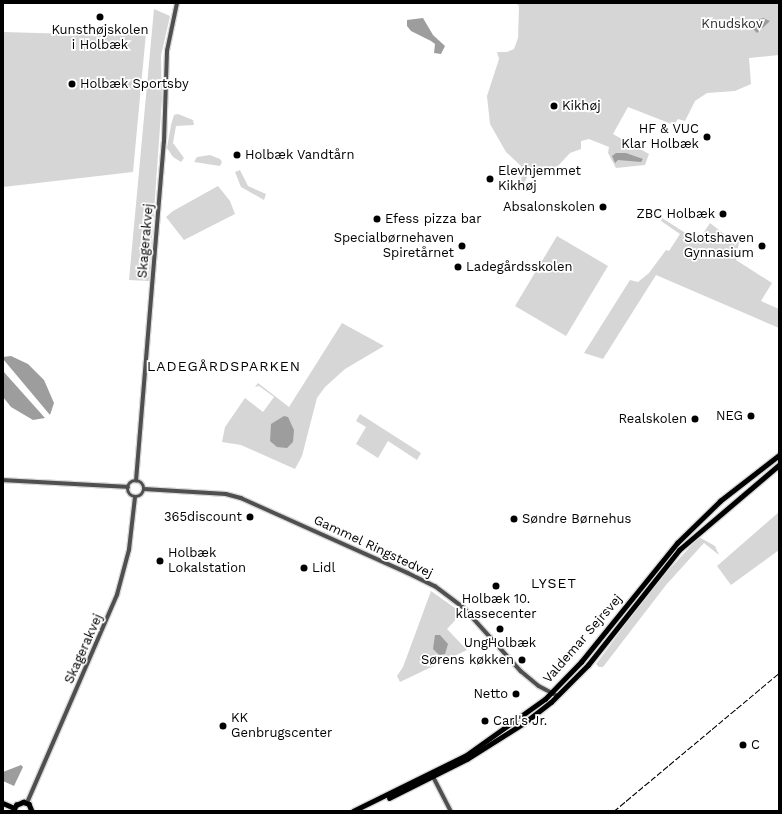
<!DOCTYPE html>
<html>
<head>
<meta charset="utf-8">
<style>
	body { margin:0 }
	#map { position:relative; width:782px; height:814px; overflow:hidden; background:#fff; font-family:"Work Sans",sans-serif }
	div>[style] { position:absolute }
	[style*='--x'] { left:calc(var(--x)*1px); top:calc(var(--y)*1px); width:calc(var(--w)*1px); rotate:calc(var(--a)*1deg) }
	.green>* { inset:0; background:#d6d6d6 }
	.water>* { inset:0; background:#9d9d9d }
	.roads { filter:drop-shadow(1px 0 #dbdbdb) drop-shadow(-1px 0 #dbdbdb) drop-shadow(0 1px #dbdbdb) drop-shadow(0 -1px #dbdbdb) }
	.tertiary>* { height:3.5px; margin:-1.75px; padding:0 1.75px; transform-origin:1.75px; border-radius:1.75px; background:#4f4f4f }
	.tertiary>.ring { margin:-1.75px; padding:0; box-sizing:content-box; background:none; border:3.5px solid #4f4f4f; border-radius:50% }
	.primary>* { height:4.5px; margin:-2.25px; padding:0 2.25px; transform-origin:2.25px; border-radius:2.25px; background:#000 }
	.rail>* { height:1px; margin-top:-0.5px; transform-origin:0; background:repeating-linear-gradient(90deg,#000 0 6px,transparent 0 8px) }
	.dots>* { width:11px; height:11px; translate:-50% -50%; box-sizing:border-box; border:2px solid #fff; border-radius:50% }
	span { translate:-50% -50%; white-space:nowrap; text-align:center; line-height:1.15; -webkit-text-stroke:3.5px #fff; paint-order:stroke }
	.park-label { font-size:13px; color:#2d2d2d }
	.poi-label { font-size:13px; color:#000 }
	.left { translate:0 -50%; text-align:left }
	.right { translate:-100% -50%; text-align:right }
	.street-label { font-size:13px; color:#000 }
	.neighbourhood-label { font-size:14px; color:#000; letter-spacing:1px }
	.frame { position:absolute; inset:0; border:4px solid #000; pointer-events:none }
</style>
</head>
<body>
<div id="map">
	<div class="green">
		<i style="clip-path:polygon(516px 3px,779px 3px,779px 55px,749px 58px,751px 84px,735px 91px,707px 93px,695px 101px,685px 121px,678px 119px,674px 125px,628px 107px,613px 134px,649px 154px,645px 165px,616px 168px,608px 153px,609px 147px,589px 139px,581px 141px,581px 149px,570px 153px,556px 168px,550px 166px,548px 174px,531px 168px,524px 184px,519px 181px,521px 166px,506px 152px,490px 124px,487px 96px,499px 59px,497px 52px,507px 52px,514px 49px,518px 38px,519px 6px)"></i>
		<i style="clip-path:polygon(154px 9px,170px 16px,161px 56px,162px 99px,149px 281px,129px 280px)"></i>
		<i style="clip-path:polygon(3px 32px,107px 35px,146px 33px,133px 172px,3px 187px)"></i>
		<i style="clip-path:polygon(178px 114px,193px 120px,194px 125px,176px 126px,173px 143px,184px 158px,181px 162px,173px 157px,167px 148px,171px 125px,174px 115px)"></i>
		<i style="clip-path:polygon(210px 155px,220px 159px,222px 162px,220px 166px,194px 162px,197px 157px)"></i>
		<i style="clip-path:polygon(240px 170px,248px 186px,266px 194px,264px 200px,241px 187px,235px 172px)"></i>
		<i style="clip-path:polygon(218px 186px,230px 201px,235px 214px,184px 240px,166px 217px,173px 211px)"></i>
		<i style="clip-path:polygon(662px 218px,698px 241px,710px 223px,733px 241px,737px 236px,740px 236px,736px 260px,772px 283px,761px 301px,779px 309px,779px 328px,656px 275px,603px 359px,584px 353px,630px 280px,638px 282px,649px 273px,666px 250px,669px 251px,680px 234px,661px 221px)"></i>
		<i style="clip-path:polygon(557px 236px,608px 266px,566px 336px,515px 306px)"></i>
		<i style="clip-path:polygon(342px 323px,384px 346px,345px 369px,325px 387px,317px 398px,302px 456px,295px 469px,241px 445px,222px 442px,225px 427px,245px 398px,263px 412px,274px 397px,259px 386px,255px 387px,258px 383px,289px 407px)"></i>
		<i style="clip-path:polygon(360px 414px,421px 453px,417px 460px,388px 441px,378px 458px,356px 444px,366px 427px,356px 421px)"></i>
		<i style="clip-path:polygon(779px 512px,779px 550px,731px 585px,717px 566px)"></i>
		<i style="clip-path:polygon(699px 537px,715px 546px,719px 555px,704px 543px,666px 585px,603px 667px,599px 667px,596px 664px,656px 584px)"></i>
		<i style="clip-path:polygon(431px 591px,462px 613px,447px 629px,467px 650px,400px 682px,397px 676px,403px 667px)"></i>
	</div>
	<div class="water">
		<i style="clip-path:polygon(423px 18px,433px 35px,445px 46px,441px 54px,434px 53px,435px 44px,431px 41px,411px 31px,407px 26px,407px 20px)"></i>
		<i style="clip-path:polygon(763px 18px,770px 21px,757px 33px,752px 28px,752px 22px)"></i>
		<i style="clip-path:polygon(616px 153px,626px 153px,643px 159px,641px 162px,618px 160px,615px 163px,612px 156px)"></i>
		<i style="clip-path:polygon(11px 356px,28px 364px,44px 380px,54px 403px,50px 415px,3px 359px,3px 357px)"></i>
		<i style="clip-path:polygon(3px 371px,45px 418px,33px 420px,11px 407px,3px 397px)"></i>
		<i style="clip-path:polygon(284px 416px,288px 417px,294px 430px,293px 442px,287px 448px,277px 447px,270px 441px,271px 424px)"></i>
		<i style="clip-path:polygon(435px 635px,440px 635px,448px 644px,445px 654px,439px 655px,433px 649px)"></i>
		<i style="clip-path:polygon(21px 765px,23px 767px,14px 786px,3px 781px,3px 772px)"></i>
	</div>
	<div class="roads">
		<div class="tertiary">
			<i style="--x:3;--y:480;--w:125;--a:3.2"></i>
			<i style="--x:136;--y:481;--w:340;--a:-85.3"></i>
			<i style="--x:164;--y:142;--w:91;--a:-88.1"></i>
			<i style="--x:167;--y:51;--w:49;--a:-78.2"></i>
			<i class="ring" style="left:128px;top:481px;width:12.5px;height:12.5px"></i>
			<i style="--x:144;--y:489;--w:82;--a:3.5"></i>
			<i style="--x:226;--y:494;--w:16;--a:15"></i>
			<i style="--x:241;--y:498;--w:183;--a:24.2"></i>
			<i style="--x:408;--y:573;--w:30;--a:26"></i>
			<i style="--x:435;--y:586;--w:36;--a:37"></i>
			<i style="--x:464;--y:608;--w:85;--a:47.9"></i>
			<i style="--x:521;--y:671;--w:23;--a:40"></i>
			<i style="--x:539;--y:686;--w:21;--a:28"></i>
			<i style="--x:432;--y:774;--w:42;--a:62.8"></i>
			<i style="--x:27;--y:803;--w:227;--a:-66.6"></i>
			<i style="--x:117;--y:595;--w:47;--a:-75.1"></i>
			<i style="--x:129;--y:550;--w:53;--a:-83.5"></i>
		</div>
		<div class="primary">
			<i style="--x:389;--y:798;--w:87;--a:-26.6"></i>
			<i style="--x:467;--y:759;--w:67;--a:-32.3"></i>
			<i style="--x:524;--y:723;--w:34;--a:-38"></i>
			<i style="--x:551;--y:702;--w:52;--a:-45"></i>
			<i style="--x:588;--y:665;--w:147;--a:-51.6"></i>
			<i style="--x:679;--y:550;--w:131;--a:-40.4"></i>
			<i style="--x:3;--y:803;--w:12;--a:24"></i>
			<i style="--x:13;--y:811;--w:7;--a:-63"></i>
			<i style="--x:16;--y:805;--w:8;--a:-23"></i>
			<i style="--x:23;--y:802;--w:6;--a:18"></i>
			<i style="--x:29;--y:804;--w:8;--a:67"></i>
			<i style="--x:353;--y:811;--w:125;--a:-26.2"></i>
			<i style="--x:465;--y:756;--w:98;--a:-35.5"></i>
			<i style="--x:545;--y:699;--w:52;--a:-45.8"></i>
			<i style="--x:581;--y:662;--w:153;--a:-51.1"></i>
			<i style="--x:677;--y:543;--w:60;--a:-44.3"></i>
			<i style="--x:720;--y:501;--w:75;--a:-37.9"></i>
		</div>
	</div>
	<div class="rail">
		<i style="--x:614;--y:811;--w:215;--a:-39.9"></i>
	</div>
	<div class="dots">
		<i style="left:100px;top:17px;background:#000"></i>
		<i style="left:72px;top:84px;background:#000"></i>
		<i style="left:554px;top:106px;background:#000"></i>
		<i style="left:707px;top:137px;background:#000"></i>
		<i style="left:237px;top:155px;background:#000"></i>
		<i style="left:490px;top:179px;background:#000"></i>
		<i style="left:603px;top:207px;background:#000"></i>
		<i style="left:723px;top:214px;background:#000"></i>
		<i style="left:377px;top:219px;background:#000"></i>
		<i style="left:462px;top:246px;background:#000"></i>
		<i style="left:762px;top:246px;background:#000"></i>
		<i style="left:458px;top:267px;background:#000"></i>
		<i style="left:751px;top:416px;background:#000"></i>
		<i style="left:695px;top:419px;background:#000"></i>
		<i style="left:250px;top:517px;background:#000"></i>
		<i style="left:514px;top:519px;background:#000"></i>
		<i style="left:160px;top:561px;background:#000"></i>
		<i style="left:304px;top:568px;background:#000"></i>
		<i style="left:496px;top:586px;background:#000"></i>
		<i style="left:500px;top:629px;background:#000"></i>
		<i style="left:522px;top:660px;background:#000"></i>
		<i style="left:516px;top:694px;background:#000"></i>
		<i style="left:485px;top:721px;background:#000"></i>
		<i style="left:223px;top:726px;background:#000"></i>
		<i style="left:743px;top:745px;background:#000"></i>
	</div>
	<div class="park-label">
		<span style="left:732px;top:24px">Knudskov</span>
	</div>
	<div class="poi-label">
		<span style="left:100px;top:38px">Kunsthøjskolen<br>i Holbæk</span>
		<span class="left" style="left:80px;top:84px">Holbæk Sportsby</span>
		<span class="left" style="left:562px;top:106px">Kikhøj</span>
		<span class="right" style="left:699px;top:137px">HF &amp; VUC<br>Klar Holbæk</span>
		<span class="left" style="left:245px;top:155px">Holbæk Vandtårn</span>
		<span class="left" style="left:498px;top:179px">Elevhjemmet<br>Kikhøj</span>
		<span class="right" style="left:595px;top:207px">Absalonskolen</span>
		<span class="right" style="left:715px;top:214px">ZBC Holbæk</span>
		<span class="left" style="left:385px;top:219px">Efess pizza bar</span>
		<span class="right" style="left:454px;top:246px">Specialbørnehaven<br>Spiretårnet</span>
		<span class="right" style="left:754px;top:246px">Slotshaven<br>Gynnasium</span>
		<span class="left" style="left:466px;top:267px">Ladegårdsskolen</span>
		<span class="right" style="left:743px;top:416px">NEG</span>
		<span class="right" style="left:687px;top:419px">Realskolen</span>
		<span class="right" style="left:242px;top:517px">365discount</span>
		<span class="left" style="left:522px;top:519px">Søndre Børnehus</span>
		<span class="left" style="left:168px;top:561px">Holbæk<br>Lokalstation</span>
		<span class="left" style="left:312px;top:568px">Lidl</span>
		<span style="left:496px;top:607px">Holbæk 10.<br>klassecenter</span>
		<span style="left:500px;top:643px">UngHolbæk</span>
		<span class="right" style="left:514px;top:660px">Sørens køkken</span>
		<span class="right" style="left:508px;top:694px">Netto</span>
		<span class="left" style="left:231px;top:726px">KK<br>Genbrugscenter</span>
		<span class="left" style="left:493px;top:721px">Carl's Jr.</span>
		<span class="left" style="left:751px;top:745px">C</span>
	</div>
	<div class="street-label">
		<span style="left:146px;top:241px;rotate:-85deg">Skagerakvej</span>
		<span style="left:373px;top:547px;rotate:25deg">Gammel Ringstedvej</span>
		<span style="left:583px;top:639px;rotate:-49deg">Valdemar Sejrsvej</span>
		<span style="left:84px;top:649px;rotate:-66deg">Skagerakvej</span>
	</div>
	<div class="neighbourhood-label">
		<span style="left:224px;top:366px">LADEGÅRDSPARKEN</span>
		<span style="left:554px;top:583px">LYSET</span>
	</div>
	<div class="frame"></div>
</div>
</body>
</html>
